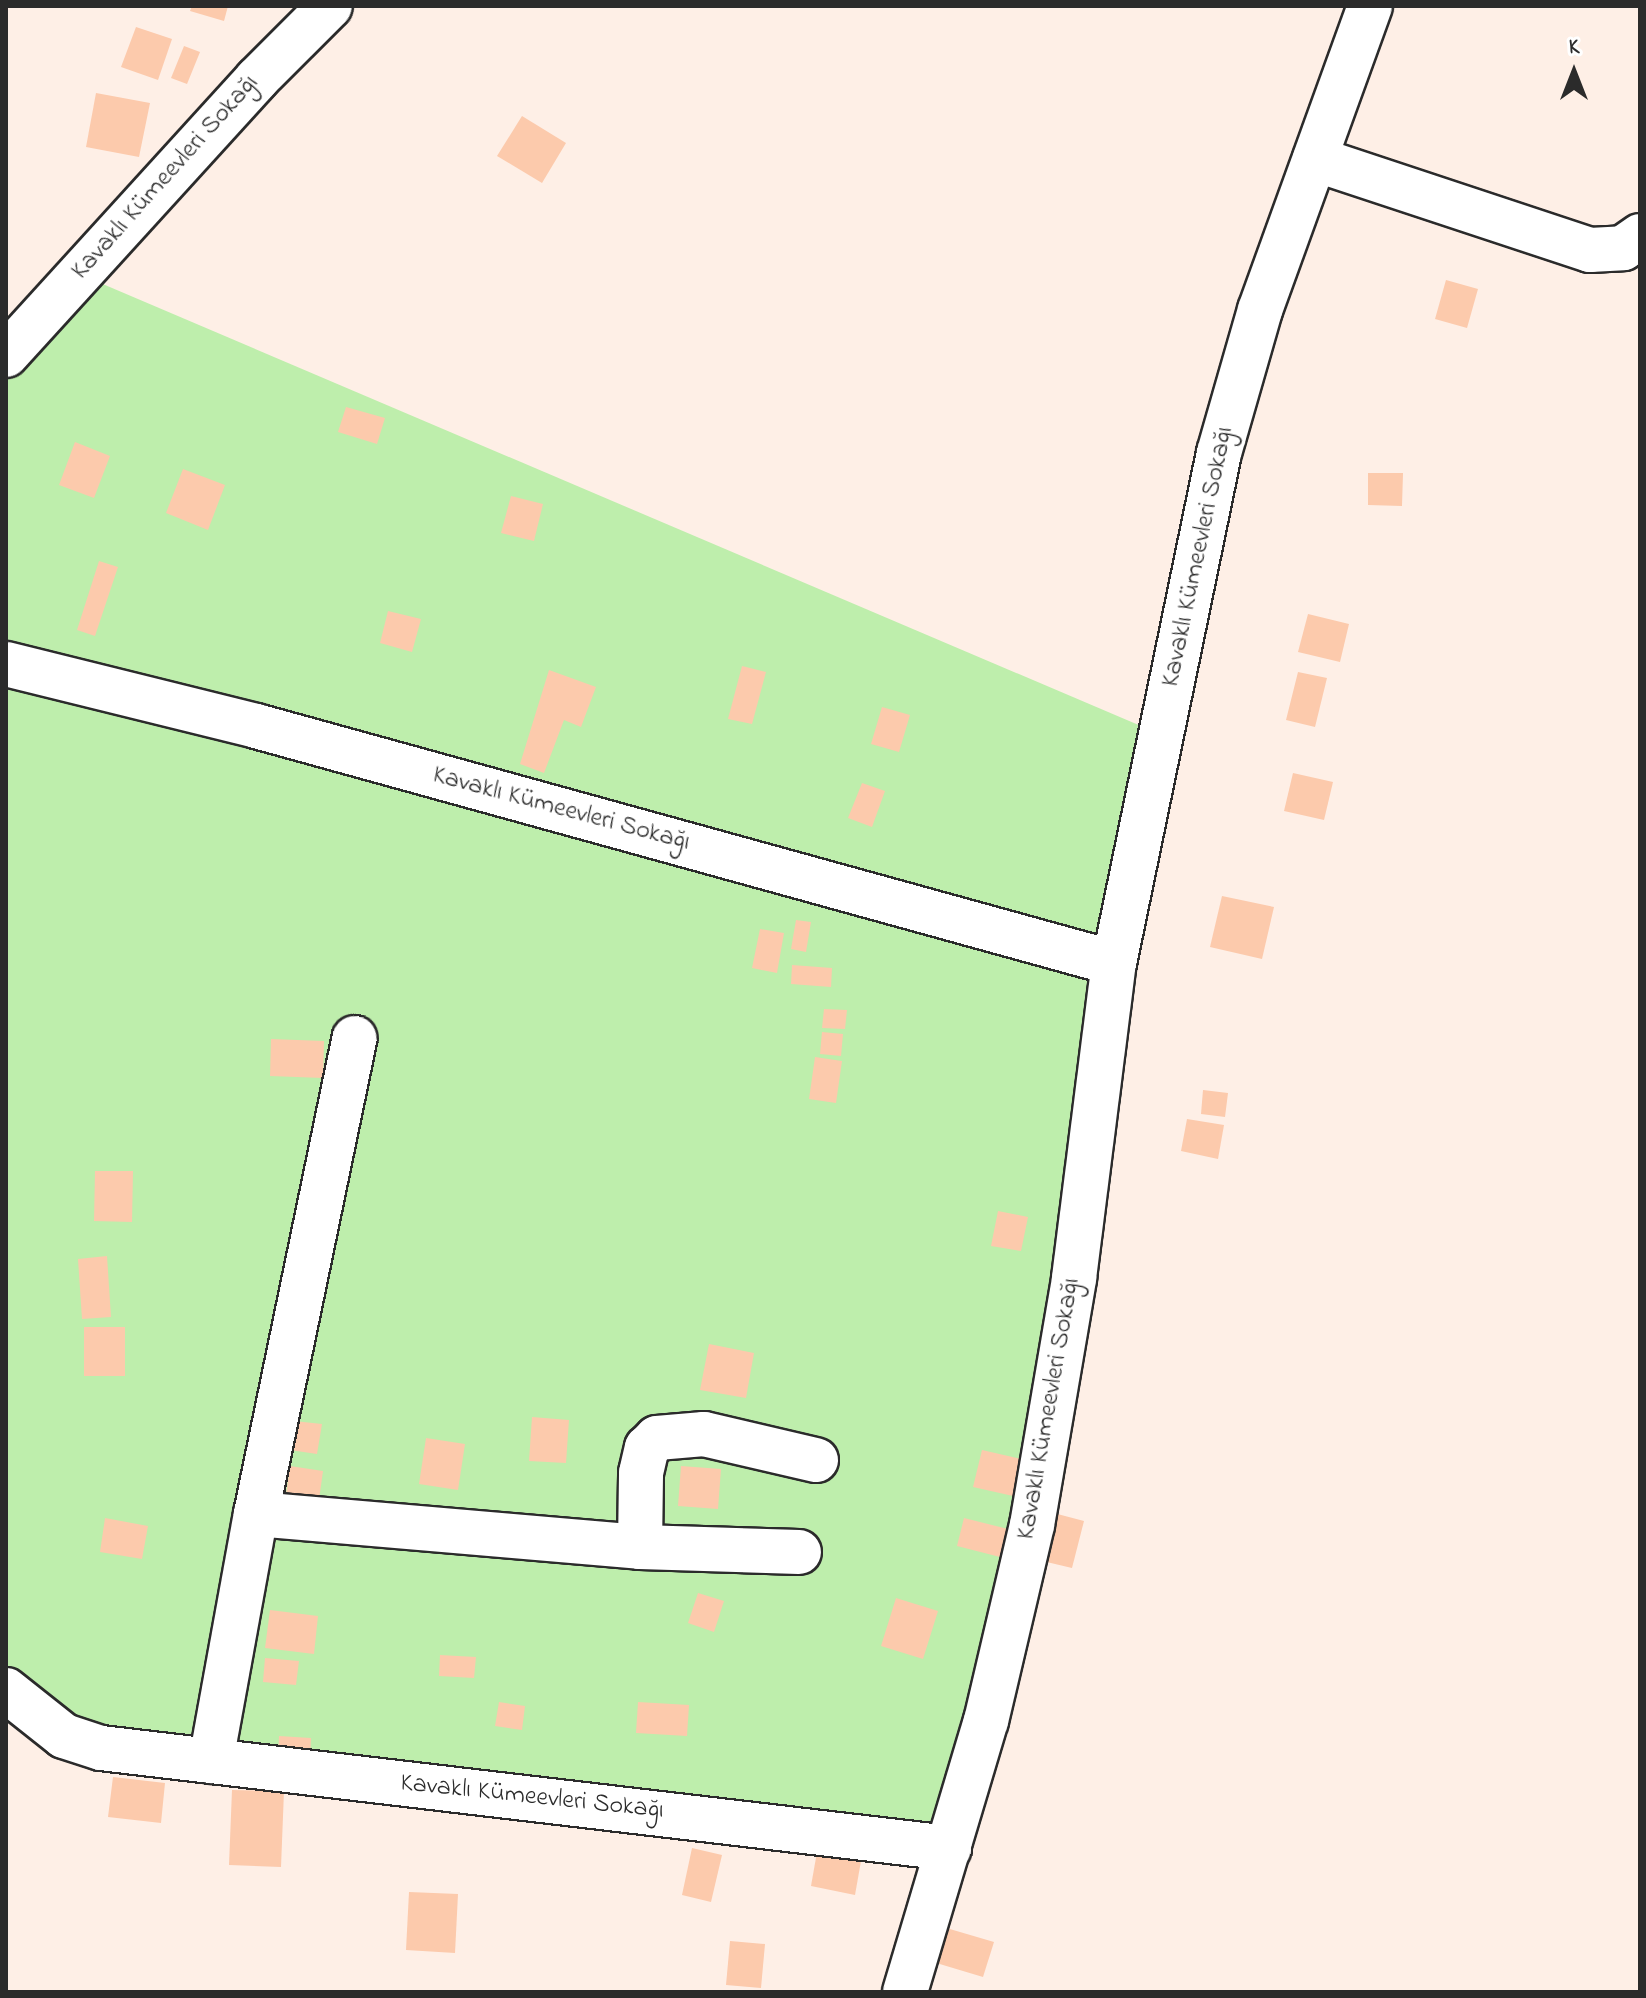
<!DOCTYPE html>
<html>
<head>
<meta charset="utf-8">
<style>
	body { margin:0 }
	#map { position:relative; width:1646px; height:1998px; overflow:hidden; background:#feefe6; font-family:"Indie Flower",sans-serif }
	div>[style] { position:absolute }
	[style*='--x'] { left:calc(var(--x)*1px); top:calc(var(--y)*1px); width:calc(var(--w)*1px); rotate:calc(var(--a)*1deg) }
	.green>* { inset:0; background:#beeeac }
	.building>* { inset:0; background:#fccaac }
	.roads { filter:drop-shadow(2px 0 #2b2b2b) drop-shadow(-2px 0 #2b2b2b) drop-shadow(0 2px #2b2b2b) drop-shadow(0 -2px #2b2b2b) }
	.minor>* { height:44px; margin:-22px; padding:0 22px; transform-origin:22px; border-radius:22px; background:#fff }
	span { translate:-50% -50%; white-space:nowrap; text-align:center; line-height:1.15; -webkit-text-stroke:7px #fff; paint-order:stroke }
	.street-label { font-size:26px; color:#2b2b2b }
	.frame { position:absolute; inset:0; border:8px solid #2b2b2b; pointer-events:none }
	.north { position:absolute; left:1534px; top:32px; width:80px; height:80px; -webkit-text-stroke:6px #fff; paint-order:stroke; rotate:0deg; font-size:22px; font-weight:700; line-height:32px; text-align:center; color:#2b2b2b }
	.north::after { content:''; display:block; margin:auto; width:28px; height:36px; background:#2b2b2b; clip-path:polygon(50% 0,100% 100%,50% 72%,0 100%) }
</style>
</head>
<body>
<div id="map">
	<div class="green">
		<i style="clip-path:polygon(98px 282px,1148px 729px,1106px 950px,6px 656px,6px 381px)"></i>
		<i style="clip-path:polygon(6px 672px,1105px 969px,1047px 1402px,938px 1831px,106px 1734px,39px 1698px,6px 1669px)"></i>
	</div>
	<div class="building">
		<i style="clip-path:polygon(192px 6px,228px 6px,224px 21px,190px 11px)"></i>
		<i style="clip-path:polygon(136px 27px,172px 39px,158px 80px,121px 67px)"></i>
		<i style="clip-path:polygon(184px 46px,200px 52px,187px 84px,171px 78px)"></i>
		<i style="clip-path:polygon(96px 93px,150px 103px,139px 157px,86px 147px)"></i>
		<i style="clip-path:polygon(522px 116px,566px 143px,542px 183px,497px 156px)"></i>
		<i style="clip-path:polygon(1446px 280px,1478px 289px,1467px 328px,1435px 319px)"></i>
		<i style="clip-path:polygon(346px 407px,385px 418px,377px 444px,338px 432px)"></i>
		<i style="clip-path:polygon(75px 442px,110px 456px,94px 498px,59px 485px)"></i>
		<i style="clip-path:polygon(183px 469px,225px 485px,208px 530px,166px 513px)"></i>
		<i style="clip-path:polygon(1368px 473px,1403px 473px,1402px 506px,1368px 505px)"></i>
		<i style="clip-path:polygon(511px 496px,543px 504px,534px 541px,501px 533px)"></i>
		<i style="clip-path:polygon(99px 561px,118px 567px,95px 636px,77px 630px)"></i>
		<i style="clip-path:polygon(388px 611px,421px 619px,412px 652px,380px 643px)"></i>
		<i style="clip-path:polygon(1308px 614px,1349px 624px,1340px 662px,1298px 652px)"></i>
		<i style="clip-path:polygon(742px 666px,766px 672px,752px 724px,728px 719px)"></i>
		<i style="clip-path:polygon(549px 670px,596px 687px,581px 727px,564px 720px,544px 773px,520px 764px)"></i>
		<i style="clip-path:polygon(1298px 672px,1327px 678px,1315px 727px,1286px 720px)"></i>
		<i style="clip-path:polygon(882px 707px,910px 715px,899px 752px,871px 744px)"></i>
		<i style="clip-path:polygon(1293px 773px,1333px 782px,1324px 820px,1284px 811px)"></i>
		<i style="clip-path:polygon(862px 783px,885px 791px,872px 827px,848px 818px)"></i>
		<i style="clip-path:polygon(1222px 896px,1274px 907px,1262px 959px,1210px 947px)"></i>
		<i style="clip-path:polygon(796px 920px,811px 922px,806px 952px,791px 949px)"></i>
		<i style="clip-path:polygon(760px 929px,784px 933px,777px 973px,752px 968px)"></i>
		<i style="clip-path:polygon(792px 965px,832px 968px,831px 987px,791px 984px)"></i>
		<i style="clip-path:polygon(824px 1009px,847px 1010px,845px 1029px,822px 1028px)"></i>
		<i style="clip-path:polygon(822px 1032px,843px 1034px,841px 1056px,820px 1054px)"></i>
		<i style="clip-path:polygon(271px 1039px,324px 1041px,323px 1078px,270px 1076px)"></i>
		<i style="clip-path:polygon(815px 1057px,842px 1061px,836px 1103px,809px 1099px)"></i>
		<i style="clip-path:polygon(1203px 1090px,1228px 1093px,1225px 1117px,1201px 1114px)"></i>
		<i style="clip-path:polygon(1187px 1119px,1224px 1125px,1218px 1159px,1181px 1151px)"></i>
		<i style="clip-path:polygon(95px 1171px,133px 1171px,132px 1222px,94px 1221px)"></i>
		<i style="clip-path:polygon(998px 1211px,1028px 1217px,1021px 1251px,991px 1246px)"></i>
		<i style="clip-path:polygon(107px 1256px,111px 1317px,82px 1319px,78px 1259px)"></i>
		<i style="clip-path:polygon(84px 1327px,125px 1327px,125px 1376px,84px 1376px)"></i>
		<i style="clip-path:polygon(709px 1344px,754px 1353px,746px 1398px,700px 1390px)"></i>
		<i style="clip-path:polygon(532px 1417px,569px 1420px,566px 1463px,529px 1461px)"></i>
		<i style="clip-path:polygon(294px 1421px,322px 1424px,317px 1454px,290px 1450px)"></i>
		<i style="clip-path:polygon(426px 1438px,465px 1444px,458px 1490px,419px 1484px)"></i>
		<i style="clip-path:polygon(982px 1450px,1021px 1459px,1013px 1496px,973px 1487px)"></i>
		<i style="clip-path:polygon(290px 1466px,323px 1471px,318px 1507px,285px 1502px)"></i>
		<i style="clip-path:polygon(681px 1466px,721px 1469px,718px 1509px,678px 1506px)"></i>
		<i style="clip-path:polygon(1046px 1511px,1084px 1521px,1072px 1568px,1034px 1559px)"></i>
		<i style="clip-path:polygon(105px 1518px,148px 1526px,142px 1559px,100px 1552px)"></i>
		<i style="clip-path:polygon(964px 1518px,1008px 1529px,1000px 1557px,957px 1546px)"></i>
		<i style="clip-path:polygon(698px 1593px,724px 1601px,714px 1632px,688px 1623px)"></i>
		<i style="clip-path:polygon(896px 1598px,938px 1611px,923px 1659px,881px 1646px)"></i>
		<i style="clip-path:polygon(270px 1610px,318px 1616px,314px 1654px,265px 1648px)"></i>
		<i style="clip-path:polygon(440px 1655px,476px 1657px,474px 1678px,439px 1676px)"></i>
		<i style="clip-path:polygon(265px 1658px,299px 1661px,296px 1685px,263px 1682px)"></i>
		<i style="clip-path:polygon(499px 1702px,525px 1706px,522px 1730px,495px 1726px)"></i>
		<i style="clip-path:polygon(638px 1702px,689px 1705px,687px 1736px,636px 1733px)"></i>
		<i style="clip-path:polygon(279px 1736px,311px 1738px,310px 1763px,278px 1762px)"></i>
		<i style="clip-path:polygon(113px 1777px,165px 1783px,161px 1823px,108px 1817px)"></i>
		<i style="clip-path:polygon(232px 1790px,284px 1791px,281px 1867px,229px 1865px)"></i>
		<i style="clip-path:polygon(692px 1848px,722px 1855px,711px 1902px,682px 1895px)"></i>
		<i style="clip-path:polygon(817px 1852px,861px 1861px,855px 1895px,811px 1886px)"></i>
		<i style="clip-path:polygon(409px 1892px,458px 1894px,455px 1953px,406px 1950px)"></i>
		<i style="clip-path:polygon(943px 1927px,994px 1942px,983px 1977px,933px 1962px)"></i>
		<i style="clip-path:polygon(730px 1941px,765px 1944px,761px 1988px,726px 1985px)"></i>
	</div>
	<div class="roads">
		<div class="minor">
			<i style="--x:1315;--y:159;--w:290;--a:18.3"></i>
			<i style="--x:1590;--y:250;--w:33;--a:-3"></i>
			<i style="--x:1623;--y:248;--w:21;--a:-35"></i>
			<i style="--x:6;--y:355;--w:373;--a:-47.7"></i>
			<i style="--x:257;--y:79;--w:103;--a:-45"></i>
			<i style="--x:6;--y:664;--w:258;--a:13.9"></i>
			<i style="--x:256;--y:726;--w:890;--a:15.44"></i>
			<i style="--x:256;--y:1514;--w:385;--a:4.9"></i>
			<i style="--x:640;--y:1547;--w:159;--a:1.8"></i>
			<i style="--x:640;--y:1547;--w:74;--a:-89.2"></i>
			<i style="--x:641;--y:1473;--w:26;--a:-77"></i>
			<i style="--x:647;--y:1448;--w:14;--a:-45"></i>
			<i style="--x:657;--y:1438;--w:47;--a:-4.9"></i>
			<i style="--x:704;--y:1434;--w:115;--a:13.1"></i>
			<i style="--x:6;--y:1690;--w:74;--a:38.4"></i>
			<i style="--x:64;--y:1736;--w:39;--a:18"></i>
			<i style="--x:101;--y:1748;--w:854;--a:6.73"></i>
			<i style="--x:211;--y:1761;--w:251;--a:-79.7"></i>
			<i style="--x:256;--y:1514;--w:486;--a:-78.3"></i>
			<i style="--x:905;--y:1992;--w:283;--a:-73.4"></i>
			<i style="--x:986;--y:1721;--w:201;--a:-76.8"></i>
			<i style="--x:1032;--y:1525;--w:251;--a:-80.3"></i>
			<i style="--x:1074;--y:1278;--w:318;--a:-82.8"></i>
			<i style="--x:1114;--y:963;--w:521;--a:-78.37"></i>
			<i style="--x:1219;--y:453;--w:149;--a:-74"></i>
			<i style="--x:1260;--y:310;--w:323;--a:-70.1"></i>
		</div>
	</div>
	<div class="street-label">
		<span style="left:166px;top:178px;rotate:-48deg">Kavaklı Kümeevleri Sokağı</span>
		<span style="left:1199px;top:557px;rotate:-78deg">Kavaklı Kümeevleri Sokağı</span>
		<span style="left:561px;top:810px;rotate:15deg">Kavaklı Kümeevleri Sokağı</span>
		<span style="left:1050px;top:1409px;rotate:-80deg">Kavaklı Kümeevleri Sokağı</span>
		<span style="left:532px;top:1798px;rotate:6deg">Kavaklı Kümeevleri Sokağı</span>
	</div>
	<div class="frame"></div>
	<div class="north">K</div>
</div>
</body>
</html>
